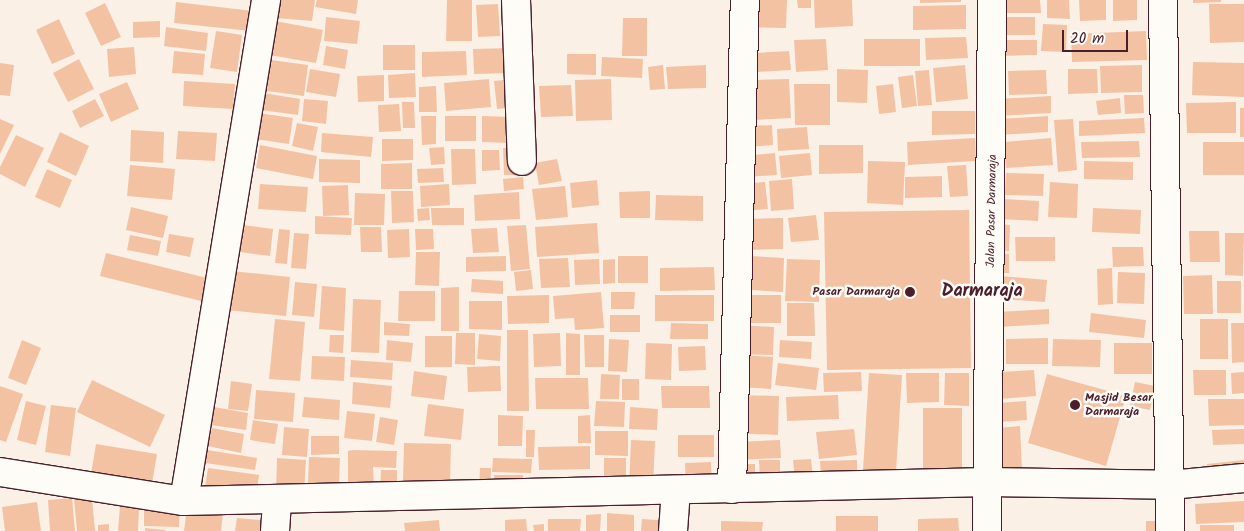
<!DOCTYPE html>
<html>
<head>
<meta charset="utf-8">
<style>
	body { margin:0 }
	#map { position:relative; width:1244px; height:531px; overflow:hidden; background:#fbf0e6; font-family:Kalam,sans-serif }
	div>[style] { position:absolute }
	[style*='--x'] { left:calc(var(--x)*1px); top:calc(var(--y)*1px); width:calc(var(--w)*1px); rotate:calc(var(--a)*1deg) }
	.building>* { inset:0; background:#f3c2a3 }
	.roads { filter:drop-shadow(1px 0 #4a1f2b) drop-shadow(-1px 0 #4a1f2b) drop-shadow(0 1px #4a1f2b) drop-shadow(0 -1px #4a1f2b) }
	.minor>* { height:28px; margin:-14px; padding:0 14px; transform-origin:14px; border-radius:14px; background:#fdfcf7 }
	.dots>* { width:14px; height:14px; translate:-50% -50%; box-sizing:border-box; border:2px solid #fdfcf7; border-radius:50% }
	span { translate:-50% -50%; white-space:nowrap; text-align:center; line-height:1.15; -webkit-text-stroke:5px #fdfcf7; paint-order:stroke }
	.street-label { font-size:12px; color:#4a1f2b }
	.poi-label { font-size:12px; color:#4a1f2b; font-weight:700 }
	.right { translate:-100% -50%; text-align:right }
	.left { translate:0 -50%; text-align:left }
	.district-label { font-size:18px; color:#4a1f2b; font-weight:700 }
	.scale { position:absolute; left:1062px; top:30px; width:66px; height:22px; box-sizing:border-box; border:2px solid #4a1f2b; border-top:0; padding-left:6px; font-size:15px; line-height:18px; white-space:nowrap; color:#4a1f2b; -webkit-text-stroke:4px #fdfcf7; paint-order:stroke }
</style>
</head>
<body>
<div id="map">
	<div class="building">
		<i style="clip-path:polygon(278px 0,315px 0,312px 21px,276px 18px)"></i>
		<i style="clip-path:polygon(317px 0,358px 0,356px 14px,315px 7px)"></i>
		<i style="clip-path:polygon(447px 0,472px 0,472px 41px,446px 41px)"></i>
		<i style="clip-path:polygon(747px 0,787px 0,786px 28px,746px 27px)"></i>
		<i style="clip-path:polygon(797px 0,811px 0,811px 8px,798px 8px)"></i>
		<i style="clip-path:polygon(814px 0,852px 0,853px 26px,815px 28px)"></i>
		<i style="clip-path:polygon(920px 0,961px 0,961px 2px,920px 3px)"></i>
		<i style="clip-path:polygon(995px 0,1040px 0,1041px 13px,995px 13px)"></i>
		<i style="clip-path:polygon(1047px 0,1069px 0,1070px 19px,1047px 18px)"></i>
		<i style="clip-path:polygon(1079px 0,1106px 0,1106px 20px,1080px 21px)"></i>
		<i style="clip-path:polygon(1113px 0,1137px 0,1137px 20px,1113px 21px)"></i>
		<i style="clip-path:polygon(1193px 0,1221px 0,1221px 2px,1193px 3px)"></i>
		<i style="clip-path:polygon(176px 2px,253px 11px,251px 31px,174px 23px)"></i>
		<i style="clip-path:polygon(105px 3px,121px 37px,101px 46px,85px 13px)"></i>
		<i style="clip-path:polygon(498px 4px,500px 36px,478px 37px,476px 5px)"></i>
		<i style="clip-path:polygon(1209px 4px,1244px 4px,1244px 42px,1210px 43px)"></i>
		<i style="clip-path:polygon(966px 5px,966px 29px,913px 30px,913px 6px)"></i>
		<i style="clip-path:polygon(326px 17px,360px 21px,357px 44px,324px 41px)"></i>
		<i style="clip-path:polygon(997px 17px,1035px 17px,1035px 35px,996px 35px)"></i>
		<i style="clip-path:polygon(623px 18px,647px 18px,647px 56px,622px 56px)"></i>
		<i style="clip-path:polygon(59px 19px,75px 54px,52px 64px,36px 30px)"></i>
		<i style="clip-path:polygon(160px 21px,160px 37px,133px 38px,133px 22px)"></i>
		<i style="clip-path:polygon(275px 21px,323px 30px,316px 63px,269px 55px)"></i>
		<i style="clip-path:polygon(1043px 24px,1067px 25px,1066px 52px,1041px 51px)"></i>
		<i style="clip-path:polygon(166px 27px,208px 33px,206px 51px,164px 46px)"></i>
		<i style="clip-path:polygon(216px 31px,242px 35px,237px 72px,210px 68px)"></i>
		<i style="clip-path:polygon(1146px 31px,1147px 60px,1072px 62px,1071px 34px)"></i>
		<i style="clip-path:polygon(966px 37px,968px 58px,926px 60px,925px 38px)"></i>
		<i style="clip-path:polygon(826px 39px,828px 70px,796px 72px,794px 40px)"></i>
		<i style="clip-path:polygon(864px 39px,920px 39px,920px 66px,864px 66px)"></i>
		<i style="clip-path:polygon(996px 40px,1037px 40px,1037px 55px,997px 56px)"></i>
		<i style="clip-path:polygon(383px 45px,415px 45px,415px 70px,383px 70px)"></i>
		<i style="clip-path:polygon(326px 46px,348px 50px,345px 69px,323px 65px)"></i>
		<i style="clip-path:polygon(134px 47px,136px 74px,109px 77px,107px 49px)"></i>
		<i style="clip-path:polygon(509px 48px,510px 73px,474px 74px,473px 49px)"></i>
		<i style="clip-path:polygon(174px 51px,205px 54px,203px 75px,172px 73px)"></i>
		<i style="clip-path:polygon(466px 51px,467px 75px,422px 77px,422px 52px)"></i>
		<i style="clip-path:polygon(789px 51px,791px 70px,757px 72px,755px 53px)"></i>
		<i style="clip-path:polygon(567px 54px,596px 54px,596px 75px,567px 74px)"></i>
		<i style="clip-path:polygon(602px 57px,643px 59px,642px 78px,601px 76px)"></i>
		<i style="clip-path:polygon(79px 59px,94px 89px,68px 102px,53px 73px)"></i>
		<i style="clip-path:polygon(271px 60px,308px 65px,304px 96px,267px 91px)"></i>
		<i style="clip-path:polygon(1193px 62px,1244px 63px,1244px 97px,1192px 95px)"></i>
		<i style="clip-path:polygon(0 63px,14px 65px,10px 96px,0 95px)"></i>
		<i style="clip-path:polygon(663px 65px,665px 89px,650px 90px,648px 67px)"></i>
		<i style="clip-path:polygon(706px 65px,706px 88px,668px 89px,666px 67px)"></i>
		<i style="clip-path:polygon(965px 65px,968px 99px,936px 102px,933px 68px)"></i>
		<i style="clip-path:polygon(1142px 65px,1142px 92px,1101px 93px,1100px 66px)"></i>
		<i style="clip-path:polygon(310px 69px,340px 74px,336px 97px,306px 92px)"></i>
		<i style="clip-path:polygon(837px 69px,868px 70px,867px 103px,837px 102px)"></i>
		<i style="clip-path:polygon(1068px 69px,1097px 69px,1098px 93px,1068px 94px)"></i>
		<i style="clip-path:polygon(929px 70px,932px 105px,918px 106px,915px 71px)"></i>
		<i style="clip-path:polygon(1046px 70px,1047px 94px,1009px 95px,1008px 71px)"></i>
		<i style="clip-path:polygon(415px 73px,416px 97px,389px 98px,388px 75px)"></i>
		<i style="clip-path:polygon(384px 75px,384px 101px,358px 102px,357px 76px)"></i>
		<i style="clip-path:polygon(913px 75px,917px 106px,902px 108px,898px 77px)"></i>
		<i style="clip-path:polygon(489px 79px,491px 107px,446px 111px,444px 83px)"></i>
		<i style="clip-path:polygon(516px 79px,518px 107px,497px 109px,494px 81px)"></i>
		<i style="clip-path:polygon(611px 79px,612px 120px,576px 121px,575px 80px)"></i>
		<i style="clip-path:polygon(789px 79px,791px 118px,753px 120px,751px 80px)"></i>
		<i style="clip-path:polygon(184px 81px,235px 84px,233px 109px,183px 106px)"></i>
		<i style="clip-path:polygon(127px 82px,139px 109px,111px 122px,99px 94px)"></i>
		<i style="clip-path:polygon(794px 84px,830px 84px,830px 125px,795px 125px)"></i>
		<i style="clip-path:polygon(893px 84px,896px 112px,879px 114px,876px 86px)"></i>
		<i style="clip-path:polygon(571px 85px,573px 116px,541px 117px,539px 86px)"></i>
		<i style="clip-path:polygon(436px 86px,437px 112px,419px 112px,419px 87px)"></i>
		<i style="clip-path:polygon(263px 93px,300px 99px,298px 115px,261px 110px)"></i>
		<i style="clip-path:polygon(1124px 95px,1143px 95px,1144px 113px,1125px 114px)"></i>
		<i style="clip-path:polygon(1051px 96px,1051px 113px,998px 116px,997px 99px)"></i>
		<i style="clip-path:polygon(1120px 98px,1121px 113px,1098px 115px,1096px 101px)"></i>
		<i style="clip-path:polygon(95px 99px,104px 116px,80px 128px,72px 111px)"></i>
		<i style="clip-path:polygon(304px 99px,328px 101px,326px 124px,302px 121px)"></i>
		<i style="clip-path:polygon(402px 102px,414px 102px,415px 128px,403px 128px)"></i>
		<i style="clip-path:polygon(1236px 102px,1236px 133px,1187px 133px,1186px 103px)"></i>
		<i style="clip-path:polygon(399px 104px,401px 131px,379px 132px,378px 105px)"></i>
		<i style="clip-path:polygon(1240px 108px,1244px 108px,1244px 137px,1240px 137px)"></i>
		<i style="clip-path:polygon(932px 111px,975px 111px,975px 134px,932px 135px)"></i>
		<i style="clip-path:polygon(258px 113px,293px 118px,289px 144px,255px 139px)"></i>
		<i style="clip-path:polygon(421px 116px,436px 116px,436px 144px,422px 145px)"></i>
		<i style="clip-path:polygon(445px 116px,476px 116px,476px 141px,445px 141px)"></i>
		<i style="clip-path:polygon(482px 116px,513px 117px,512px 143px,482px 142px)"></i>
		<i style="clip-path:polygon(1048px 116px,1048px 132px,999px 135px,998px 119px)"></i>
		<i style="clip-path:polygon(1144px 118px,1145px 133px,1079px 136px,1079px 121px)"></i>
		<i style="clip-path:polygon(0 119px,14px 125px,0 154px)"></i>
		<i style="clip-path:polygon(1073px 119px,1077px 170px,1058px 172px,1054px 120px)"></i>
		<i style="clip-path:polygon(297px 123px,318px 127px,313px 151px,292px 146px)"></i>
		<i style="clip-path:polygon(772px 125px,773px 145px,747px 147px,746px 126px)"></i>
		<i style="clip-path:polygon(807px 127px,809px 149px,778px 151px,777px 129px)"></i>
		<i style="clip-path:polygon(131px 130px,164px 132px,163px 163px,130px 161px)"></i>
		<i style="clip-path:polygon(178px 131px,217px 133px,215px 161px,176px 159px)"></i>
		<i style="clip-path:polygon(60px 132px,89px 146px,76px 176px,47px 162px)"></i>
		<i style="clip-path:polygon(322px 133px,373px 137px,371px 157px,321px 152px)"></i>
		<i style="clip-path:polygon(16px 135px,44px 148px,25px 187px,0 174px,0 167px)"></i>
		<i style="clip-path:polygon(975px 138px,976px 161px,908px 165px,907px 142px)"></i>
		<i style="clip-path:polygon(1051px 138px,1053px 165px,1006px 168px,1004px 142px)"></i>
		<i style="clip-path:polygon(382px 139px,413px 139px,413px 160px,382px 161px)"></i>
		<i style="clip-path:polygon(1139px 141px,1140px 157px,1082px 158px,1081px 142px)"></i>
		<i style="clip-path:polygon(1203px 142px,1244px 142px,1244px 175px,1203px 175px)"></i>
		<i style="clip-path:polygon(260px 145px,317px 156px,313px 179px,256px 168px)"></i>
		<i style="clip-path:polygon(819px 145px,863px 145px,863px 173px,819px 174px)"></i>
		<i style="clip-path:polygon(444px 147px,445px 164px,431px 165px,429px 148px)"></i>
		<i style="clip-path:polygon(503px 148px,517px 148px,517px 175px,504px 175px)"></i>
		<i style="clip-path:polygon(451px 149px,475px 149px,476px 184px,452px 185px)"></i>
		<i style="clip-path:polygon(482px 150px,499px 150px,500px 170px,482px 171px)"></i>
		<i style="clip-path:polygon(775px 153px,777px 175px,744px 177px,743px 156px)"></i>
		<i style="clip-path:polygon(810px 153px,812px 175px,781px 178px,779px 156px)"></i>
		<i style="clip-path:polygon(319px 159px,360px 160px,360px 183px,319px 182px)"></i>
		<i style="clip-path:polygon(557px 159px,562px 181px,539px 185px,535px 163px)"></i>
		<i style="clip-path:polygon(868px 161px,905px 162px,903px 205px,867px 203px)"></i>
		<i style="clip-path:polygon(1084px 161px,1133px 162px,1133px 180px,1084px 179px)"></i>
		<i style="clip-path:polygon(412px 163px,412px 189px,381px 189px,381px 164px)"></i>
		<i style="clip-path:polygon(130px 165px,175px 169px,172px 200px,127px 196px)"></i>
		<i style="clip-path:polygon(966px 165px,968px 196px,950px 197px,947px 166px)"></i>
		<i style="clip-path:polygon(443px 168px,444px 182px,418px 183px,417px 169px)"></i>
		<i style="clip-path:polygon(47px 169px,72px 180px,60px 208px,35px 197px)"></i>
		<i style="clip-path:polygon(1006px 173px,1044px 174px,1043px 196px,1005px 195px)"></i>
		<i style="clip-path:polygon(942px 176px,942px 197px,905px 198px,905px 177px)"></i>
		<i style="clip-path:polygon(523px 177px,524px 189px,504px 191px,503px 179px)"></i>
		<i style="clip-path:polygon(792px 179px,794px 209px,771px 211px,769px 181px)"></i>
		<i style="clip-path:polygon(597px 180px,599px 205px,572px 208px,570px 183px)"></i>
		<i style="clip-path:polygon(765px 182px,768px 209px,746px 211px,743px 184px)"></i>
		<i style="clip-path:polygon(1050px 182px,1078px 184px,1077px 218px,1048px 217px)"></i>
		<i style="clip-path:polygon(260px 184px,308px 187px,306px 212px,258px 209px)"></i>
		<i style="clip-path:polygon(449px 184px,450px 205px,421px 207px,420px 186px)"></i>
		<i style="clip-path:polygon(348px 185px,349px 215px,323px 216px,322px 186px)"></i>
		<i style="clip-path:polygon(565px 186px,568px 217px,536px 220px,532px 189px)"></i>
		<i style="clip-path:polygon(391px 191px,413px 191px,414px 222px,392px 223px)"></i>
		<i style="clip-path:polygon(650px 191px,650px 218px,620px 218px,619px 192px)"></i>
		<i style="clip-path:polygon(519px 192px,520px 219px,475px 221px,474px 195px)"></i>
		<i style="clip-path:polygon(355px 193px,385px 194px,384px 225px,354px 225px)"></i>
		<i style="clip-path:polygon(656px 195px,703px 196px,703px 221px,655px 220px)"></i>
		<i style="clip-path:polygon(1002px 199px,1039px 201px,1038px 221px,1001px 219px)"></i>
		<i style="clip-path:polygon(131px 207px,168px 216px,163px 238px,126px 230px)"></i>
		<i style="clip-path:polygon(429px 208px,430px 220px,418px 221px,417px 209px)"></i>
		<i style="clip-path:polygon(431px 208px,464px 208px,464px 225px,432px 225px)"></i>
		<i style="clip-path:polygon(1093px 208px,1141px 210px,1140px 234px,1092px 232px)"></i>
		<i style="clip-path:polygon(969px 210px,971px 368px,827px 370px,824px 212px)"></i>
		<i style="clip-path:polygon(816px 215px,819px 240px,791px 242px,788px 218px)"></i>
		<i style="clip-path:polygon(315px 216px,352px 218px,351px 235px,315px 234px)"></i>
		<i style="clip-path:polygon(783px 218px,783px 249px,741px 250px,740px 219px)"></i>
		<i style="clip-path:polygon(597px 223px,599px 253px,537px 257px,535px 227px)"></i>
		<i style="clip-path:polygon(236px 224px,273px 229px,270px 256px,232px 251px)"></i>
		<i style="clip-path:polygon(999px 224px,1010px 225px,1009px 251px,997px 250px)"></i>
		<i style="clip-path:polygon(526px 225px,530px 269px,511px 271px,507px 226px)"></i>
		<i style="clip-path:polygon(360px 227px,381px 227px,382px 252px,361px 252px)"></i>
		<i style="clip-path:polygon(497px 228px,499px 252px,473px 253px,471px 229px)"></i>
		<i style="clip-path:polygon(279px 229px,290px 230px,287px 264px,275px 263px)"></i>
		<i style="clip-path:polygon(409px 229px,410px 257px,388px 258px,387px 230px)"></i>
		<i style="clip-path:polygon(415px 229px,433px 229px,434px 249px,416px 250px)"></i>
		<i style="clip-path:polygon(1189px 231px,1219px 231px,1220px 262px,1190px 262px)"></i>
		<i style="clip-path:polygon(294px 233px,309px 234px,306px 269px,291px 268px)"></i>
		<i style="clip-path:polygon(1225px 233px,1244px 233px,1243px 276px,1225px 275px)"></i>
		<i style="clip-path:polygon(169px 234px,194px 238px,190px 257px,166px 252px)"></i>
		<i style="clip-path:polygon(130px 235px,161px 241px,158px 256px,127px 250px)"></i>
		<i style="clip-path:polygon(1015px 237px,1055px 237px,1055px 261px,1016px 261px)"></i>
		<i style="clip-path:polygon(1112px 247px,1143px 247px,1144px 266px,1113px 267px)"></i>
		<i style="clip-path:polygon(416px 252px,440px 252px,439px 286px,415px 285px)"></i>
		<i style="clip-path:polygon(106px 253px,207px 278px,201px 301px,100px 276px)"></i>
		<i style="clip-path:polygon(996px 254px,1009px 254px,1009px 273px,996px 273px)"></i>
		<i style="clip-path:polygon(506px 256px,506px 271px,466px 272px,466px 257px)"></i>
		<i style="clip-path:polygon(618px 256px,648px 256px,648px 283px,618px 283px)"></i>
		<i style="clip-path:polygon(751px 256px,784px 258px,783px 292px,750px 290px)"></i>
		<i style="clip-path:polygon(568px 258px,570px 287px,541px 288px,539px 259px)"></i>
		<i style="clip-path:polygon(599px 259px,600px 284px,575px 285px,574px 260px)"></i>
		<i style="clip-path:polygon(615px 259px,615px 283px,603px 284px,603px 260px)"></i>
		<i style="clip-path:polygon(787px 259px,820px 260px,819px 302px,785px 301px)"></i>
		<i style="clip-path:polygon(714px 267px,715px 290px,660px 291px,660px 268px)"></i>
		<i style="clip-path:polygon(1112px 268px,1113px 304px,1098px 305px,1097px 269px)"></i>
		<i style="clip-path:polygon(531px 270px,533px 289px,516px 291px,514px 272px)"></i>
		<i style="clip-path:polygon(231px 271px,290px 277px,286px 316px,227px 310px)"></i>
		<i style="clip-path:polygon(1118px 272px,1145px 273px,1144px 304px,1117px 303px)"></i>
		<i style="clip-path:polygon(1212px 275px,1213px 314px,1184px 314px,1183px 276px)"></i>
		<i style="clip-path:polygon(1000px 276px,1047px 280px,1045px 302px,999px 299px)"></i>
		<i style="clip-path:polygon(472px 279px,503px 281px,503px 294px,471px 292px)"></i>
		<i style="clip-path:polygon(1217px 281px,1241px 281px,1241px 313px,1217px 313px)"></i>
		<i style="clip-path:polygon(295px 282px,317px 284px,314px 317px,292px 315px)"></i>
		<i style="clip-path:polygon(322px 286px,346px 288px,344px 331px,319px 329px)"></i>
		<i style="clip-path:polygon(459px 287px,459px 331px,441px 331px,441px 288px)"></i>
		<i style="clip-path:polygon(399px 291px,435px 291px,435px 321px,398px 321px)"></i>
		<i style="clip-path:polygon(601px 292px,604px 328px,575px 330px,574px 318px,555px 319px,553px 296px)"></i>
		<i style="clip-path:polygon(611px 292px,635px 292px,634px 309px,611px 309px)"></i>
		<i style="clip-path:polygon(549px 295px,549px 323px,508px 324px,507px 296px)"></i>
		<i style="clip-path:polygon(655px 295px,714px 295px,714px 321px,655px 321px)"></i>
		<i style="clip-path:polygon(747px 295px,781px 295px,781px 323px,747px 323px)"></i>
		<i style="clip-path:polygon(353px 299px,381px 300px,379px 353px,351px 352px)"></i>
		<i style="clip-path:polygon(469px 301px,502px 301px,502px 330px,469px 329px)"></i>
		<i style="clip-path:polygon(787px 303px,814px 303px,815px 336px,787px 336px)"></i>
		<i style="clip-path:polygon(1049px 309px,1049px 324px,999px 327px,998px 312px)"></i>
		<i style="clip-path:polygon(1091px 313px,1146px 320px,1144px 338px,1089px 332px)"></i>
		<i style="clip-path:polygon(610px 315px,640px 315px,640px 332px,610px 332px)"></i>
		<i style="clip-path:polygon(275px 319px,305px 322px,300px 381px,269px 379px)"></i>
		<i style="clip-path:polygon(1200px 319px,1228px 319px,1228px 359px,1200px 359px)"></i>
		<i style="clip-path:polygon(384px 322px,410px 324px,409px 336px,384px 335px)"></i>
		<i style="clip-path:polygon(671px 323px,708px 324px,708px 339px,670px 339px)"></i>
		<i style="clip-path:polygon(1231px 323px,1244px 323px,1244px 362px,1232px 363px)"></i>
		<i style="clip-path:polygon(736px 325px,774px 327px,773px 355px,735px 354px)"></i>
		<i style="clip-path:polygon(507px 330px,528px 330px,529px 411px,507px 411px)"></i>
		<i style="clip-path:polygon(456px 333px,475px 333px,475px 365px,455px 364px)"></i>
		<i style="clip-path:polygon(560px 333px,561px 366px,534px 367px,533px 334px)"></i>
		<i style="clip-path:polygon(566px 333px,580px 334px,580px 375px,566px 375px)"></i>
		<i style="clip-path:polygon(479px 334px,501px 336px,500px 361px,477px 359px)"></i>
		<i style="clip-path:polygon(330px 335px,344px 335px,343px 353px,329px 352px)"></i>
		<i style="clip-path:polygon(584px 335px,604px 335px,604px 367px,585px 367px)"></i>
		<i style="clip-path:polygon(425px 336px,452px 336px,452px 367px,425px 367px)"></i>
		<i style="clip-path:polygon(1048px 338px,1048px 364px,1006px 364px,1006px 339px)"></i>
		<i style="clip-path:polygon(609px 339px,629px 340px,627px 372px,608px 371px)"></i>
		<i style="clip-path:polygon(1053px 339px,1101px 340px,1100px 367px,1052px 366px)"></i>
		<i style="clip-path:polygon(22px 340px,41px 348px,26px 385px,8px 378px)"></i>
		<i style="clip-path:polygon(387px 340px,413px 343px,411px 362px,386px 360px)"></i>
		<i style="clip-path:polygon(780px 340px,812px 342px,811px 359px,779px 357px)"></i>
		<i style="clip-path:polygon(646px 343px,672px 344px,671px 380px,645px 379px)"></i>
		<i style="clip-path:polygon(1114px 343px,1152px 343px,1152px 374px,1114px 374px)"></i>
		<i style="clip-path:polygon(705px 346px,706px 370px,679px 371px,678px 347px)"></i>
		<i style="clip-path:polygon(739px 355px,773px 357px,771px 389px,738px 387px)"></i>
		<i style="clip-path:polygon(312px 356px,345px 357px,344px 381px,311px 379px)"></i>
		<i style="clip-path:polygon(351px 360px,393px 363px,392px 380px,350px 377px)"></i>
		<i style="clip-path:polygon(778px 363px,819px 368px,816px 390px,775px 385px)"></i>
		<i style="clip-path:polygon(500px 366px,501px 391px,468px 392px,467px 367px)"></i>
		<i style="clip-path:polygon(1034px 370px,1036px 396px,1000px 399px,998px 372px)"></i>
		<i style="clip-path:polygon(1193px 370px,1226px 370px,1226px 395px,1194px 395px)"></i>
		<i style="clip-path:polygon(414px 371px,447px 376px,444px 400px,411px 396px)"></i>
		<i style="clip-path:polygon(861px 372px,862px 391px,824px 392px,823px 373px)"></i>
		<i style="clip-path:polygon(1244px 372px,1244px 393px,1232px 394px,1231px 373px)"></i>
		<i style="clip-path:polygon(869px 373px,902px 375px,896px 472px,863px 470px)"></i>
		<i style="clip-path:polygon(906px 373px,939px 373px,939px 402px,907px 403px)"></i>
		<i style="clip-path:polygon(945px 373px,969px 373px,969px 406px,944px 405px)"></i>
		<i style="clip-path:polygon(601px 374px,620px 375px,619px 399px,600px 399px)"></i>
		<i style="clip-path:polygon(1047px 374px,1126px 396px,1106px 466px,1028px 443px)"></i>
		<i style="clip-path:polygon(535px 378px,588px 378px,589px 409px,536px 409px)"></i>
		<i style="clip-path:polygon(622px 379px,639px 379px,639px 400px,622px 400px)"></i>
		<i style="clip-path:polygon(92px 380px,165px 415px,150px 447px,77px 412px)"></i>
		<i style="clip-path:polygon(231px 381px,252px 384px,248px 411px,228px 409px)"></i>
		<i style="clip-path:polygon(353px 382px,392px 386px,390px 408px,352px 404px)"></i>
		<i style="clip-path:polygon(1135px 382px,1155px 386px,1150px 410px,1130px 406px)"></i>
		<i style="clip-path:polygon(0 386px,23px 394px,6px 442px,0 440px)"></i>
		<i style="clip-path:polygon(661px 386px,709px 386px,710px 408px,662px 408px)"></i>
		<i style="clip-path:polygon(256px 390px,295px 393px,293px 422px,254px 419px)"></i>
		<i style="clip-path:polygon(734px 395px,779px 396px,778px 435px,733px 433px)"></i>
		<i style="clip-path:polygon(838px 395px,839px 419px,787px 421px,786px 397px)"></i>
		<i style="clip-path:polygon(304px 397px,340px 400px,339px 420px,302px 417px)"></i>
		<i style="clip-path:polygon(1208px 399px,1244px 399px,1244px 425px,1209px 426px)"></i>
		<i style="clip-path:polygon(26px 401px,46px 406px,36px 445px,17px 440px)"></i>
		<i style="clip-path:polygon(596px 401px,625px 402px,624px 427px,594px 426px)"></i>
		<i style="clip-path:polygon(1026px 401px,1027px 420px,999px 422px,999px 403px)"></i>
		<i style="clip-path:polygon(428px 404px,464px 409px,461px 440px,424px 436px)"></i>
		<i style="clip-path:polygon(51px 405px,76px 408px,70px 456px,45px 452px)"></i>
		<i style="clip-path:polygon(214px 407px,248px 413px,246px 430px,211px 425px)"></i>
		<i style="clip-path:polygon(630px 407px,658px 409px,657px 430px,629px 429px)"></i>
		<i style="clip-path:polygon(923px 408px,962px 408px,962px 474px,923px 474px)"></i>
		<i style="clip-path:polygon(347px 411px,375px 414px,372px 441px,344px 438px)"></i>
		<i style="clip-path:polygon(498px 415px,523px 416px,522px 446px,498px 446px)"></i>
		<i style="clip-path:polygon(590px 415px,591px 443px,578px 443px,578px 416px)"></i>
		<i style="clip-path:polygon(380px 417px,398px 420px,394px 445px,376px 442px)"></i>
		<i style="clip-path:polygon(253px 420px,278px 424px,275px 444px,250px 440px)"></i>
		<i style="clip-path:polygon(1020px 426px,1022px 469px,1000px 470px,997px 428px)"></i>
		<i style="clip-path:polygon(284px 427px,309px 429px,307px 457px,282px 455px)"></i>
		<i style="clip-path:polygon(212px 428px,244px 434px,241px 453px,208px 446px)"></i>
		<i style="clip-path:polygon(854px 429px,857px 455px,819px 459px,816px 432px)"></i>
		<i style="clip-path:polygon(1244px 429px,1244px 444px,1213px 445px,1212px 430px)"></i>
		<i style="clip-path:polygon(526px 430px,535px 430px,534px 457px,526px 457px)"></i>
		<i style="clip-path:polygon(595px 431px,628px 431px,628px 456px,595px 455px)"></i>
		<i style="clip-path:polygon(678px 435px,714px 435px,714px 457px,678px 457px)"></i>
		<i style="clip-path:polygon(311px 436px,339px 436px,339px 454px,311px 455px)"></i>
		<i style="clip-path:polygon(631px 440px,655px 441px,653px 487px,629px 486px)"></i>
		<i style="clip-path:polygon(780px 440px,781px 458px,737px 460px,736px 442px)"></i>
		<i style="clip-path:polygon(404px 443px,451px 444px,450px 483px,403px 481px)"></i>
		<i style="clip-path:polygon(96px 444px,157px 454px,152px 484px,91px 474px)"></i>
		<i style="clip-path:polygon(590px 446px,590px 469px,539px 470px,538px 447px)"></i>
		<i style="clip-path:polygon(207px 450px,257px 458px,255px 470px,205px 463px)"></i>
		<i style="clip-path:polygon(353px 450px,397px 451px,396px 468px,373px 467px,374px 486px,348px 486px,348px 451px)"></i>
		<i style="clip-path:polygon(309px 457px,340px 458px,339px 485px,308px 484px)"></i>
		<i style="clip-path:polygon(277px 458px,306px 460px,304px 491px,276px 490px)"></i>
		<i style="clip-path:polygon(493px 458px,532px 459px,531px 473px,492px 472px)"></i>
		<i style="clip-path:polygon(604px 458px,626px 458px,626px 481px,604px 481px)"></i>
		<i style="clip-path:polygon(811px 459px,813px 479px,795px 480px,793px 460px)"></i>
		<i style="clip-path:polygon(759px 460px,780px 460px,780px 482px,760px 482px)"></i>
		<i style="clip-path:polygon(857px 460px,857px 476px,821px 477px,820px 461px)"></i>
		<i style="clip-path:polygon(1244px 460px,1244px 476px,1209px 479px,1207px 464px)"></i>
		<i style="clip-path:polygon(711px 462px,712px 484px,686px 485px,685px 463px)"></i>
		<i style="clip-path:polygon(736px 464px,755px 464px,755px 482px,736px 482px)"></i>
		<i style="clip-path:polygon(208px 468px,259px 475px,256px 495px,205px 488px)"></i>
		<i style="clip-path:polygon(480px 468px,491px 468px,490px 490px,479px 489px)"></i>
		<i style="clip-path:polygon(381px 470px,397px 470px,397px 491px,380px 490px)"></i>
		<i style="clip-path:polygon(494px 475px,523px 475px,523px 487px,495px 487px)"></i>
		<i style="clip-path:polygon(72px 498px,75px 531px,50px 531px,48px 500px)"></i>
		<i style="clip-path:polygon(92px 498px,95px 531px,77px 531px,74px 499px)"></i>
		<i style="clip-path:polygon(1244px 501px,1244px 522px,1196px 524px,1195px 504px)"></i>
		<i style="clip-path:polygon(37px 502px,41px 531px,5px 531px,2px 507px)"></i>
		<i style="clip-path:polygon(144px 505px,180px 506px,179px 527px,144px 526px)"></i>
		<i style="clip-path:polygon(120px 506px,139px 508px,138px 531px,118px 531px)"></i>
		<i style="clip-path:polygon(187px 508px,223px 512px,221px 531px,184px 531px)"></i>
		<i style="clip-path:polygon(607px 513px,634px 515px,634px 531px,607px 531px)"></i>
		<i style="clip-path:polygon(601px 514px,600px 531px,586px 531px,586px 515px)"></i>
		<i style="clip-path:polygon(836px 516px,878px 516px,878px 531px,836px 531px)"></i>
		<i style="clip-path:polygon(237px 518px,271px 521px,269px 531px,235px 531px)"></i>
		<i style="clip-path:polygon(958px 518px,959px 531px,918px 531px,918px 519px)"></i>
		<i style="clip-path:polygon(526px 519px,527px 531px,505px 531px,505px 520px)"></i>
		<i style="clip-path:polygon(548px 519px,581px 519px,580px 531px,548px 531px)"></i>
		<i style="clip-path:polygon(642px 519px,672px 521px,671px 531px,641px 531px)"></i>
		<i style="clip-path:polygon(439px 520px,440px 531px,405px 531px,404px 523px)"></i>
		<i style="clip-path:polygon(721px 521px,763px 522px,762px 531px,721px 531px)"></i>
		<i style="clip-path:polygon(1146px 521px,1159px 521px,1159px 531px,1146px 531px)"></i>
		<i style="clip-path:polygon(109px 524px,109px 531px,98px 531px,98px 525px)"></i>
		<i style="clip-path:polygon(544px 524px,544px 531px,534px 531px,533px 525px)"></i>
		<i style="clip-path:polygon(1200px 525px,1234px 525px,1234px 531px,1200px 531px)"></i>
		<i style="clip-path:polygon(145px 528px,165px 530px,165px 531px,145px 531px)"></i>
	</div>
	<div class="roads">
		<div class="minor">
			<i style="--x:516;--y:0;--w:161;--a:87.9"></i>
			<i style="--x:1163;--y:0;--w:531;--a:89.24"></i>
			<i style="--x:0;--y:472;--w:186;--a:9"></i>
			<i style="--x:184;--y:501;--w:804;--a:-1.35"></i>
			<i style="--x:988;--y:482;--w:182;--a:0.9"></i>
			<i style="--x:1170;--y:485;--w:74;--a:-5.4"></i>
			<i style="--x:732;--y:489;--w:489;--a:-88.5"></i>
			<i style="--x:184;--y:501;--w:508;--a:-80.7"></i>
			<i style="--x:275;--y:531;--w:32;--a:-86"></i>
			<i style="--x:673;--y:531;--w:41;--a:-85.8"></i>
			<i style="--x:987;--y:531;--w:531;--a:-89.46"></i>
		</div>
	</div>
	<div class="dots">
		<i style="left:910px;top:292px;background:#4a1f2b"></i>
		<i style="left:1075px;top:405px;background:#4a1f2b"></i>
	</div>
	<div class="street-label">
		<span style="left:992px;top:211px;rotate:-89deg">Jalan Pasar Darmaraja</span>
	</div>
	<div class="poi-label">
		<span class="right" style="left:900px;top:292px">Pasar Darmaraja</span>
		<span class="left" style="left:1085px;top:405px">Masjid Besar<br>Darmaraja</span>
	</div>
	<div class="district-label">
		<span style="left:982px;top:292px">Darmaraja</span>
	</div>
	<div class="scale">20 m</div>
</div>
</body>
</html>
